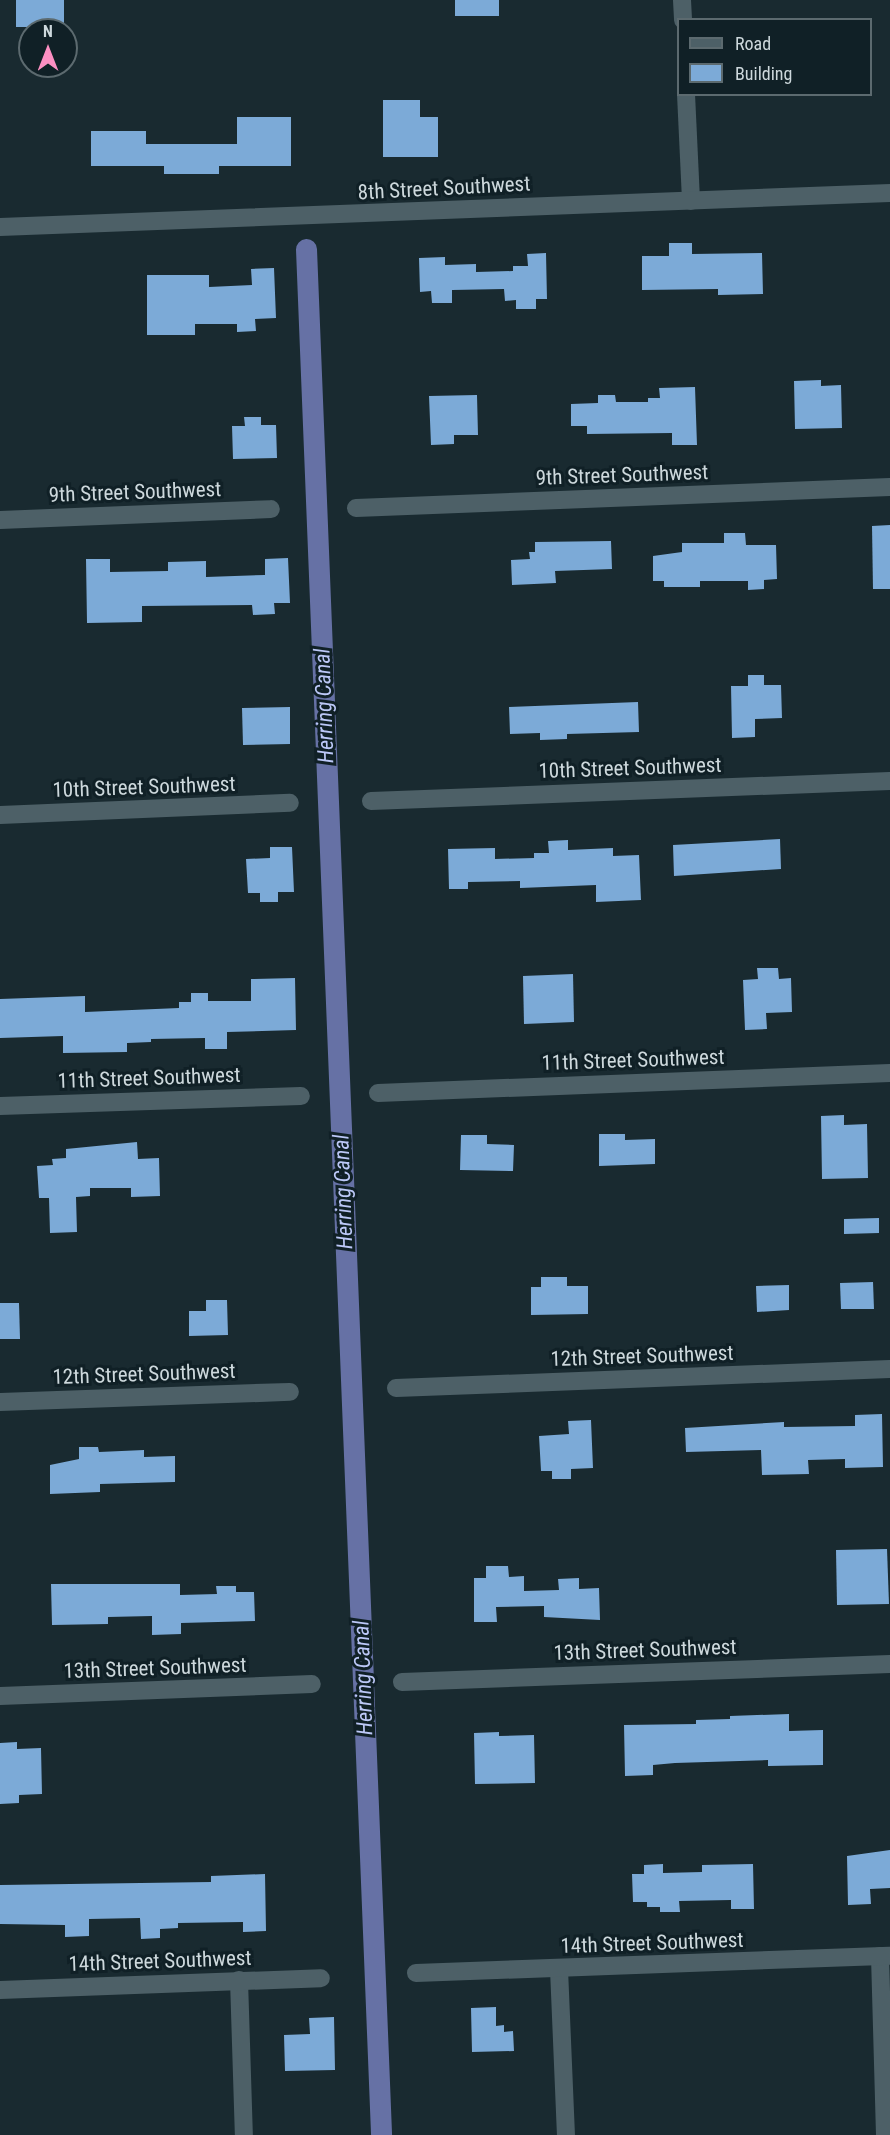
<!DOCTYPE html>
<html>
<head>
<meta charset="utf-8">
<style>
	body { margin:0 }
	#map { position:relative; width:890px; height:2135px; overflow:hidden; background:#192a30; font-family:"Roboto Condensed",sans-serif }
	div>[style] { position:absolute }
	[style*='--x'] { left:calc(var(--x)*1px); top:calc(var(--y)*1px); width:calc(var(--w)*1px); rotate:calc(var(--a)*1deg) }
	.canal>* { height:21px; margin:-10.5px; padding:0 10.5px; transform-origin:10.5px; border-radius:10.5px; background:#6671a5 }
	.building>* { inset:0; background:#7caad7 }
	.minor>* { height:18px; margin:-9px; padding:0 9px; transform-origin:9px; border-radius:9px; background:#4d6067 }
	span { translate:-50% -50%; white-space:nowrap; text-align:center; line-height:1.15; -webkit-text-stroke:6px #102026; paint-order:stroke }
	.street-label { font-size:21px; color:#cdd8dc }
	.water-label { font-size:22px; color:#bcc8f7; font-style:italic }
	.legend { position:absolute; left:677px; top:18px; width:195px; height:78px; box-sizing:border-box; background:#102026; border:2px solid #5c6a6f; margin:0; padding:8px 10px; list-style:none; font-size:18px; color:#cdd8dc }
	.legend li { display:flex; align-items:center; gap:12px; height:30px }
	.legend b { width:30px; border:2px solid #5c6a6f }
	.north { position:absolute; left:18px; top:18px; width:60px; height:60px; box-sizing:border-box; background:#102026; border:2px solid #5c6a6f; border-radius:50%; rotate:0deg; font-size:16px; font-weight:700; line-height:24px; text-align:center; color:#cdd8dc }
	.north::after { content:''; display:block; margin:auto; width:21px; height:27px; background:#fc8fc2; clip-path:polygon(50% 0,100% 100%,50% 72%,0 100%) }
</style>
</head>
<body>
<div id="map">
	<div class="canal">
		<i style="--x:306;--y:249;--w:1887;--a:87.72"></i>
	</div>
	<div class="building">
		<i style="clip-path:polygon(16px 0,64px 0,64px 27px,16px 27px)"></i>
		<i style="clip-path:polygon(455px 0,499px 0,499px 16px,455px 16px)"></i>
		<i style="clip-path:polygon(383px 100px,420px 100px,420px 117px,438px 117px,438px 157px,383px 157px)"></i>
		<i style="clip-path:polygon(237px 117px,291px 117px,291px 166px,219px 166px,219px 174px,164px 174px,164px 166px,91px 166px,91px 131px,146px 131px,146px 144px,237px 144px)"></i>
		<i style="clip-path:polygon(669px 243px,692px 243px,692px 254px,762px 253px,763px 294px,718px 295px,718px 289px,642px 290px,642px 256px,669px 256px)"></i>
		<i style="clip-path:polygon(546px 253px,547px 299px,536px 299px,536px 309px,516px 309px,516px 300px,505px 301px,504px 289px,452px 290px,452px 303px,432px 303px,431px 291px,420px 292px,419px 258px,445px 257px,445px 265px,476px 264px,476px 272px,513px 271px,513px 266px,528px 266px,527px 254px)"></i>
		<i style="clip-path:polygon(274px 268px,276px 318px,255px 319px,256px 331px,237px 332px,237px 324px,195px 324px,195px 335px,147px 335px,147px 275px,209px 275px,209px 287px,252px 285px,251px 269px)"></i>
		<i style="clip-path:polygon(821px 380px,821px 386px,841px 385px,842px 428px,795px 429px,794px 381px)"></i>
		<i style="clip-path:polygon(695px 387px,697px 445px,672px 445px,672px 433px,587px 434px,587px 426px,571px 426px,571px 404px,598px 403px,598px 395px,615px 395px,616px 402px,648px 402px,648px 398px,660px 398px,659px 388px)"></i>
		<i style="clip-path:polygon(477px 395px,478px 435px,454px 435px,454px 444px,431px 445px,429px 396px)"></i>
		<i style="clip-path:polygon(244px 417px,261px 417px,261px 425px,276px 425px,277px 458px,233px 459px,232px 426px,245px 426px)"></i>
		<i style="clip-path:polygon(890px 525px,890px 589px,873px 589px,872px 526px)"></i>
		<i style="clip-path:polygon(724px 533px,745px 533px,746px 545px,776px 545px,777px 579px,764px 580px,764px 589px,748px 590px,748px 581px,700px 581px,700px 587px,664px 587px,664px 581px,653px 581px,653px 556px,682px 552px,682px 543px,724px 543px)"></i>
		<i style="clip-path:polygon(611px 541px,612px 569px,555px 571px,556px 583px,512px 585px,511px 560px,530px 559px,529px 552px,535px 552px,535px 542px)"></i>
		<i style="clip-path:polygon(288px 558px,290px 603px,274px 603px,275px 614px,253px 615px,252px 605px,142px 606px,142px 622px,87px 623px,86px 559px,110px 559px,110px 572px,168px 571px,168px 562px,206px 561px,206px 577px,265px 575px,265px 559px)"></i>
		<i style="clip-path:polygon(748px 675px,764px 675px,764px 685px,781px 685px,782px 718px,755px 719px,755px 737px,732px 738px,731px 686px,748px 686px)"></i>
		<i style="clip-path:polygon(638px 702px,639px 732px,567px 734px,567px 739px,540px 740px,540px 733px,510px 734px,509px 707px)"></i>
		<i style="clip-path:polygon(290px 707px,290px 744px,243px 745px,242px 708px)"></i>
		<i style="clip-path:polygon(780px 839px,781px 869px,674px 876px,673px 845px)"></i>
		<i style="clip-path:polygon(568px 840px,568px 850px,613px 848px,613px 856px,639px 855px,641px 900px,596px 902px,596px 885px,520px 888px,520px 881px,468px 882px,468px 889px,449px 889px,448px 849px,495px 848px,495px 859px,534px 858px,534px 853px,549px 853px,548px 841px)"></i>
		<i style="clip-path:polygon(270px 847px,292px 847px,294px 892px,278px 892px,278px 902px,260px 902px,260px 893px,248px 893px,246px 859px,270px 858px)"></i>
		<i style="clip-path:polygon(757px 968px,778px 968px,779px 979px,791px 978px,792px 1012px,766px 1013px,767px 1029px,745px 1030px,743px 980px,758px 979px)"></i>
		<i style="clip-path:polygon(573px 974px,574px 1022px,524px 1024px,523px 976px)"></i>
		<i style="clip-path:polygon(295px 978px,296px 1030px,227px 1032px,227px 1049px,205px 1049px,205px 1038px,151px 1039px,151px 1042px,127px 1043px,127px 1052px,63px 1053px,63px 1036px,0 1038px,0 999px,85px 996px,85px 1012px,179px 1008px,179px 1002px,191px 1002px,191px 993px,208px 993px,208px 1001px,251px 1001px,251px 979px)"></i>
		<i style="clip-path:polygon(844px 1115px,844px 1125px,867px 1124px,868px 1178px,822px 1179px,821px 1116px)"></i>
		<i style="clip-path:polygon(599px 1134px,625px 1134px,625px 1140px,655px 1139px,655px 1164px,599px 1166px)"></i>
		<i style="clip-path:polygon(461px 1135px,487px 1135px,487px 1144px,514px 1145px,513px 1171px,460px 1170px)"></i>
		<i style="clip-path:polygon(137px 1142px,138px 1159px,159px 1158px,160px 1196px,131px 1197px,131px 1188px,90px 1188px,90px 1196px,76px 1197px,77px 1232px,50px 1233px,49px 1198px,39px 1198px,37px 1166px,53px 1165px,52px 1159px,66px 1158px,66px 1149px)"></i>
		<i style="clip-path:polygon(879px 1218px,879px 1233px,844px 1234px,844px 1219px)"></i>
		<i style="clip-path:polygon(541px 1277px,567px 1277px,567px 1286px,588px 1286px,588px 1314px,531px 1315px,531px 1287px,541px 1287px)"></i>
		<i style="clip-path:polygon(873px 1282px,874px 1309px,841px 1309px,840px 1283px)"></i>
		<i style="clip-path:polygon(789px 1285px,789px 1310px,757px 1312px,756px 1286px)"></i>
		<i style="clip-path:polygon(206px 1300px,227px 1300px,228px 1335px,189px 1336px,189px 1311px,206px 1311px)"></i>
		<i style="clip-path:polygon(0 1303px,19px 1303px,20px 1339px,0 1339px)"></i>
		<i style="clip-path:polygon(882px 1414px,883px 1467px,845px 1468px,845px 1459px,808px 1460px,809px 1474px,762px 1475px,761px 1450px,686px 1452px,685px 1428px,784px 1422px,784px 1427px,855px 1426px,855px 1415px)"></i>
		<i style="clip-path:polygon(591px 1420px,593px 1468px,571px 1469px,571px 1479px,552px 1479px,552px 1471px,541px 1471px,539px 1436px,569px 1434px,568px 1421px)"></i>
		<i style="clip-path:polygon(79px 1447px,98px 1447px,99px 1452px,144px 1450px,144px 1457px,175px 1456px,175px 1482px,100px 1484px,100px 1492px,50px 1494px,50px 1465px,79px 1459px)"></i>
		<i style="clip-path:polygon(887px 1549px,889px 1604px,837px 1605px,836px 1550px)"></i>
		<i style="clip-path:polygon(486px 1566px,508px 1566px,509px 1577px,524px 1576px,524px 1591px,559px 1590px,558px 1579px,579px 1578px,579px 1589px,599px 1588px,600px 1620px,544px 1617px,544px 1606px,496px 1607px,497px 1622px,474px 1622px,474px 1578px,486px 1578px)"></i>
		<i style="clip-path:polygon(51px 1584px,180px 1584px,180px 1595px,217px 1594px,216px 1586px,236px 1586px,236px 1592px,254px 1592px,255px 1621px,181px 1623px,181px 1634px,152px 1635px,152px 1616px,108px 1617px,108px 1624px,52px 1625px)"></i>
		<i style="clip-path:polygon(789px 1714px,789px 1731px,823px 1730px,823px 1765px,768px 1766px,768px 1760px,675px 1763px,653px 1765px,653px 1775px,625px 1776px,624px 1725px,696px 1724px,696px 1720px,730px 1719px,730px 1716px)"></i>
		<i style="clip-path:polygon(499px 1732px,499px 1736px,534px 1735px,535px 1783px,475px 1784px,474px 1733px)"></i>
		<i style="clip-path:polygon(17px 1742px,17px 1749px,41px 1748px,42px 1794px,19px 1795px,19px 1803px,0 1804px,0 1743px)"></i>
		<i style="clip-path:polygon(890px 1850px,890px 1888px,870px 1889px,871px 1904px,848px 1905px,847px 1856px)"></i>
		<i style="clip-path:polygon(663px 1864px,663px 1873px,702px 1872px,702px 1865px,753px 1864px,754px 1909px,731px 1909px,731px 1900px,679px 1901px,680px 1912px,660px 1912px,660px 1907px,647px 1907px,647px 1902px,633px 1902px,632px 1874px,644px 1874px,644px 1865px)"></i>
		<i style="clip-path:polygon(265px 1874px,266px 1931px,243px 1932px,243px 1922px,178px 1923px,178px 1928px,160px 1929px,160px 1938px,141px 1939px,140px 1918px,89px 1919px,89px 1936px,65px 1937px,65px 1925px,0 1924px,0 1885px,211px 1882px,211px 1876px)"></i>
		<i style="clip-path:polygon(496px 2007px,496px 2026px,504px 2025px,504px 2032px,513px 2031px,514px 2051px,472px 2052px,471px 2008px)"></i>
		<i style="clip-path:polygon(334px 2017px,335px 2070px,285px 2071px,284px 2035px,310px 2034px,309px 2018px)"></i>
	</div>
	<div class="minor">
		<i style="--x:682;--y:0;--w:20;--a:87"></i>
		<i style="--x:686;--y:94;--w:107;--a:87.3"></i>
		<i style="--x:0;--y:227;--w:891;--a:-2.19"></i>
		<i style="--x:356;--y:508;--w:534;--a:-2.25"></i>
		<i style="--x:0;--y:520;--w:271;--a:-2.3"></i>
		<i style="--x:371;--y:801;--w:519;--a:-2.21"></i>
		<i style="--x:0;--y:815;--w:290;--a:-2.4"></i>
		<i style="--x:378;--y:1093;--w:512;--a:-2.24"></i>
		<i style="--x:0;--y:1106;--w:301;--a:-1.9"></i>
		<i style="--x:396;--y:1388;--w:494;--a:-2.2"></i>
		<i style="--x:0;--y:1402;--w:290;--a:-2"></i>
		<i style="--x:402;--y:1682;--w:488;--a:-2.1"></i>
		<i style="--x:0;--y:1696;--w:312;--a:-2.2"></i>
		<i style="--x:880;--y:1956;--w:179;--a:88.4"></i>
		<i style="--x:559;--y:1969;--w:166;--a:87.6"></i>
		<i style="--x:416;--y:1973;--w:474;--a:-2.1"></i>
		<i style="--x:239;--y:1980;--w:155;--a:88.2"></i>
		<i style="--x:0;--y:1990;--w:321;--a:-2.1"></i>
	</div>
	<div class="street-label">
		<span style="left:444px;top:188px;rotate:-3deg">8th Street Southwest</span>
		<span style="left:622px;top:475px;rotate:-2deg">9th Street Southwest</span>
		<span style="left:135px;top:492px;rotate:-2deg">9th Street Southwest</span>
		<span style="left:630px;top:768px;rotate:-2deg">10th Street Southwest</span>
		<span style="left:144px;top:787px;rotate:-2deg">10th Street Southwest</span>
		<span style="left:633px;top:1060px;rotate:-2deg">11th Street Southwest</span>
		<span style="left:149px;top:1078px;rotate:-2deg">11th Street Southwest</span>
		<span style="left:642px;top:1356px;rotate:-2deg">12th Street Southwest</span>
		<span style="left:144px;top:1374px;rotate:-2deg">12th Street Southwest</span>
		<span style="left:645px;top:1650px;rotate:-2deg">13th Street Southwest</span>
		<span style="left:155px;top:1668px;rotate:-2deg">13th Street Southwest</span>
		<span style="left:652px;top:1943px;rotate:-2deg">14th Street Southwest</span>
		<span style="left:160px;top:1961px;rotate:-2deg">14th Street Southwest</span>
	</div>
	<div class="water-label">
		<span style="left:324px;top:706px;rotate:-92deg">Herring Canal</span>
		<span style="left:343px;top:1192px;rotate:-92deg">Herring Canal</span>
		<span style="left:363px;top:1678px;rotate:-92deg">Herring Canal</span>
	</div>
	<ul class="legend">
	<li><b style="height:8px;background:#4d6067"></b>Road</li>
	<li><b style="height:16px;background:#7caad7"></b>Building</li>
	</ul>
	<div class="north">N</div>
</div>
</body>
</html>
